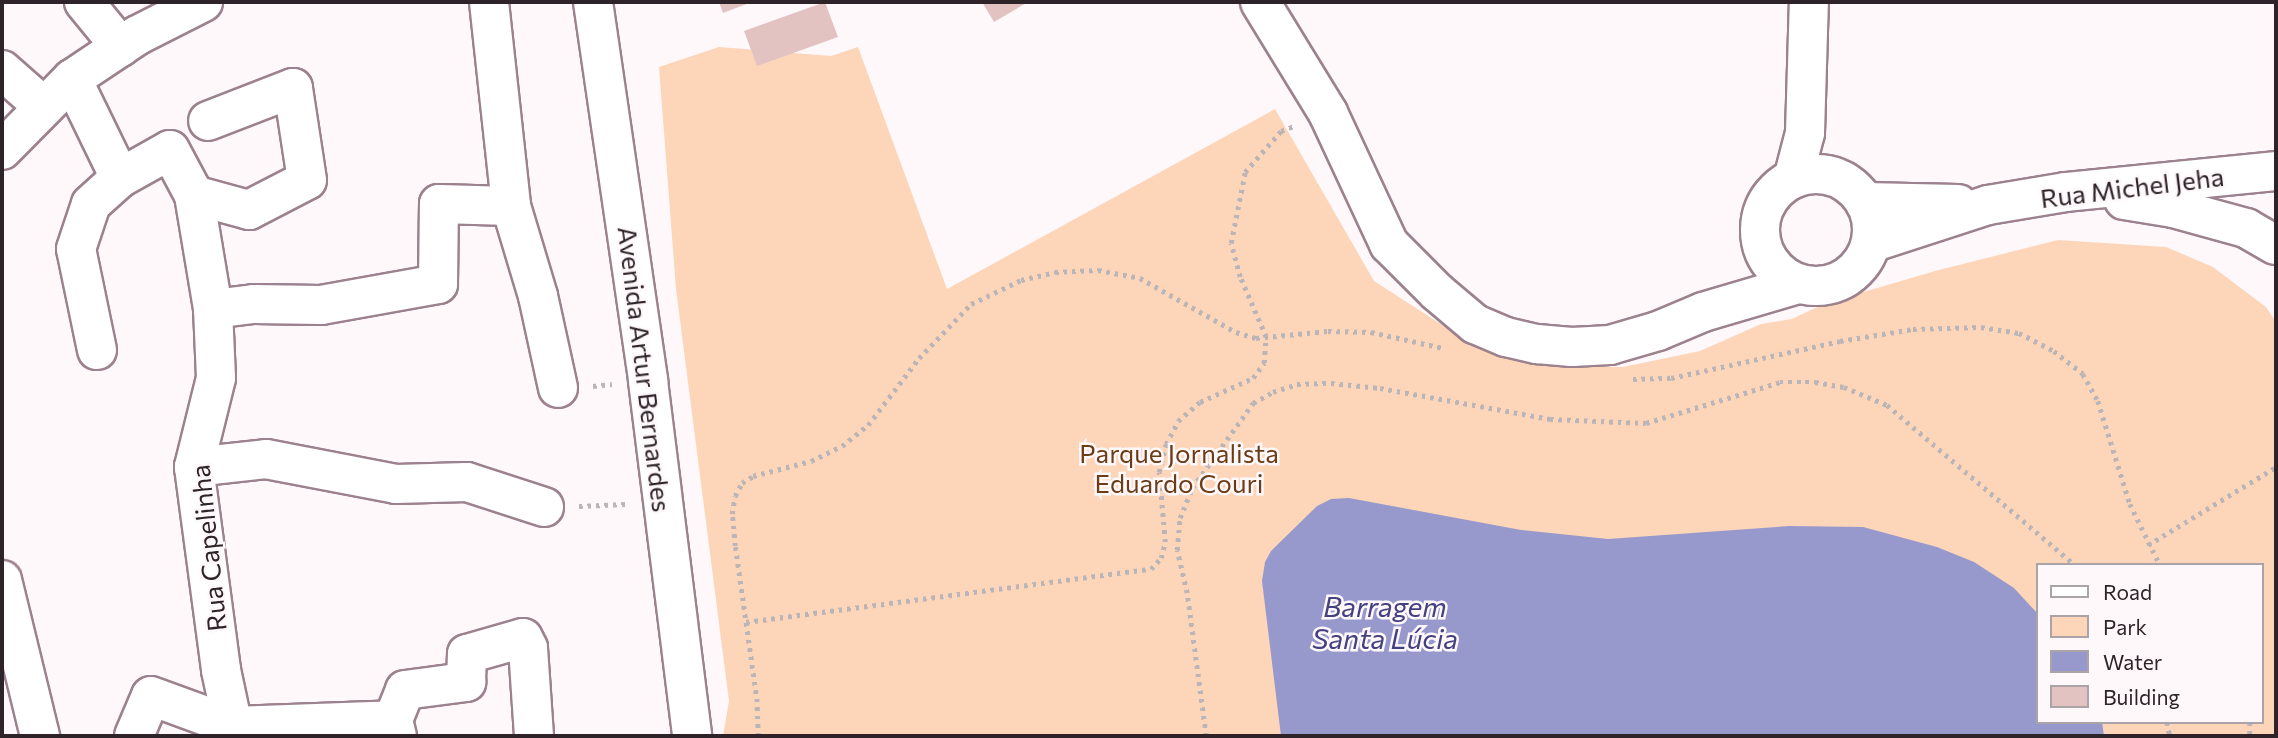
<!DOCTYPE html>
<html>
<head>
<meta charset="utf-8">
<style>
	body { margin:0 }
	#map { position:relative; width:2278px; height:738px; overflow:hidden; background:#fef8fb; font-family:Commissioner,sans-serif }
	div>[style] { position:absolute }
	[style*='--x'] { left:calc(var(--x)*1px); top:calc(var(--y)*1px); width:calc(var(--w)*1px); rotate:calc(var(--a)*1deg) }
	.green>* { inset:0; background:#fdd5b9 }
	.water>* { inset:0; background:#9799cc }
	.building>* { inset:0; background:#e3c3c1 }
	.path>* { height:4.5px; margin-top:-2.25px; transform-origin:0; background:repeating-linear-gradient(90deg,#bcb5b8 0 3.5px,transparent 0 8.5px) }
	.roads { filter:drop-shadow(2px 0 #9c828e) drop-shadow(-2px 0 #9c828e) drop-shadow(0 2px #9c828e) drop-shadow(0 -2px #9c828e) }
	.minor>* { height:38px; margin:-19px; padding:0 19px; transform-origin:19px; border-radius:19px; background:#fff }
	.minor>.ring { margin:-19px; padding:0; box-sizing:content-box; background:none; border:38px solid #fff; border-radius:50% }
	span { translate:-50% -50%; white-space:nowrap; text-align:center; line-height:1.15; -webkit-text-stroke:5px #fef8fb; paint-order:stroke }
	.street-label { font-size:26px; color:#2d2328 }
	.park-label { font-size:26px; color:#6b3c15 }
	.water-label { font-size:28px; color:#444181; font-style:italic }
	.frame { position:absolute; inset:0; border:4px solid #2d2328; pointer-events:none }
	.legend { position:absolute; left:2036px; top:563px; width:228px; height:161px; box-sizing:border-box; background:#fef8fb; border:2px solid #aaa3a7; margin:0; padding:9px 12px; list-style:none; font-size:21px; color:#2d2328 }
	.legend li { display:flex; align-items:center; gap:14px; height:35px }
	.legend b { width:35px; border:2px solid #aaa3a7 }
</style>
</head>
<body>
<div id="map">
	<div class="green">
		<i style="clip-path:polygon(evenodd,719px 47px,831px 56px,858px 47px,947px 289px,1275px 109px,1374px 281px,1478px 348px,1560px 366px,1623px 367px,1700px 351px,1761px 324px,1792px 319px,1826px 303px,1935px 271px,2058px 240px,2166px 247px,2213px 267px,2266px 307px,2276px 322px,2276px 736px,723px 736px,729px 701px,676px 289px,659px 67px,719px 47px,2038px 565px,2262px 565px,2262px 722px,2038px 722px,2038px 565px)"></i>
	</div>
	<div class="water">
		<i style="clip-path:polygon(1349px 498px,1521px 530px,1608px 539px,1789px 526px,1863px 527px,1937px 547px,1974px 562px,2014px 588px,2038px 614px,2038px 722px,2102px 722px,2104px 736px,1281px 736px,1262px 581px,1265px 562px,1271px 551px,1317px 506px,1331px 499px)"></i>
	</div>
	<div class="building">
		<i style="clip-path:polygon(719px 2px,752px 2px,723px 13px)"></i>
		<i style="clip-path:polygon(825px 2px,838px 37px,757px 66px,744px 31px)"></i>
		<i style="clip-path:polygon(982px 2px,1028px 2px,994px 22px)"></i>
	</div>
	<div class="path">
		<i style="--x:1633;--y:379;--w:38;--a:-2"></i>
		<i style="--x:1671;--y:378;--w:173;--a:-12.3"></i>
		<i style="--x:1840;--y:341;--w:74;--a:-9.3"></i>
		<i style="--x:1913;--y:329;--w:68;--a:-1.7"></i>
		<i style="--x:1981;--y:327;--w:38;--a:9"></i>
		<i style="--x:2019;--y:333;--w:39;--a:27"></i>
		<i style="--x:2054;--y:351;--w:37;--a:38"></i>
		<i style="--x:2083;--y:374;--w:31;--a:61"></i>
		<i style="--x:2098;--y:401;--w:108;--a:72.7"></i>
		<i style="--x:2130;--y:504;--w:68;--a:63.8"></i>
		<i style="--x:593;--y:386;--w:19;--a:-6"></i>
		<i style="--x:579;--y:506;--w:47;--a:-2.4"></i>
		<i style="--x:2148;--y:545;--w:150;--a:-31.4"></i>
		<i style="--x:746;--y:622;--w:408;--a:-7.5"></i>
		<i style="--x:1151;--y:569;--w:15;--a:-48"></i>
		<i style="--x:1161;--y:558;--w:16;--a:-76"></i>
		<i style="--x:1165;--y:542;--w:70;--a:-94.9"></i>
		<i style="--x:1159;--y:472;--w:29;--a:-76"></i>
		<i style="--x:1166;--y:444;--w:26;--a:-62"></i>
		<i style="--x:1178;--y:421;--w:29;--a:-41"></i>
		<i style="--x:1200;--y:402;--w:58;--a:-24.4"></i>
		<i style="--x:1253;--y:378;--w:19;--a:-54"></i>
		<i style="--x:1264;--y:363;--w:26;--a:-86"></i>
		<i style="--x:1266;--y:337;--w:65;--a:-113.4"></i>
		<i style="--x:1240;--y:277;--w:35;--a:-105"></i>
		<i style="--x:1231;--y:243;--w:72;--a:-78.8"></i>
		<i style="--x:1245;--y:172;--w:55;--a:-48.7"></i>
		<i style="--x:1281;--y:131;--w:14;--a:-21"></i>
		<i style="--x:2167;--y:722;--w:14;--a:78"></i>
		<i style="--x:2250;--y:722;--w:14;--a:90"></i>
		<i style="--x:758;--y:736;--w:34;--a:-92"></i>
		<i style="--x:757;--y:702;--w:158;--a:-98"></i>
		<i style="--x:735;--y:546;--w:32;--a:-95"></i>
		<i style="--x:732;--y:514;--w:18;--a:-81"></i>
		<i style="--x:735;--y:496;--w:15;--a:-62"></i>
		<i style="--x:742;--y:483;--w:13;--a:-32"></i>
		<i style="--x:753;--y:476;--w:60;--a:-14.5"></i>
		<i style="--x:811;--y:461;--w:34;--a:-26"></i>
		<i style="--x:842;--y:446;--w:33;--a:-39"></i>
		<i style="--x:868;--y:425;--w:84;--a:-52.7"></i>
		<i style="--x:919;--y:358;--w:75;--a:-46.1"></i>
		<i style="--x:971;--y:304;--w:55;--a:-25.6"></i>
		<i style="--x:1021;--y:280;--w:35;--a:-13"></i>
		<i style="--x:1055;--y:272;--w:43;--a:-2.7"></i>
		<i style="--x:1098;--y:270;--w:43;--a:10.8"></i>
		<i style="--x:1140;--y:278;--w:110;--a:29.4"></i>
		<i style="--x:1236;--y:332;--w:21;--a:17"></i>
		<i style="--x:1256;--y:338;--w:72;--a:-5.6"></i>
		<i style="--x:1328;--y:331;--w:43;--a:1.3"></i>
		<i style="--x:1371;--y:332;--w:74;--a:12.5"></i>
		<i style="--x:1206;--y:736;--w:144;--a:-97.6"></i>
		<i style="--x:1187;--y:593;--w:44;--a:-103.1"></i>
		<i style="--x:1177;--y:550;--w:32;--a:-85"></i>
		<i style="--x:1180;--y:518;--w:32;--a:-68"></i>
		<i style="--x:1192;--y:488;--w:105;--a:-54.3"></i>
		<i style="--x:1253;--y:403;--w:23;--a:-29"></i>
		<i style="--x:1273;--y:392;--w:25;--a:-18"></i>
		<i style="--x:1297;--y:384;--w:34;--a:-2"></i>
		<i style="--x:1331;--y:383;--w:49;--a:5.8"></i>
		<i style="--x:1380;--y:388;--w:173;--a:10.3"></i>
		<i style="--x:1550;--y:419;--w:96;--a:2.4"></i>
		<i style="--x:1646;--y:423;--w:140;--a:-17"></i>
		<i style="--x:1780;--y:382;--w:35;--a:0"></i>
		<i style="--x:1815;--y:382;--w:29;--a:10"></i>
		<i style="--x:1844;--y:387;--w:47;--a:22.7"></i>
		<i style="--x:1887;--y:405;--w:247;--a:40.4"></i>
	</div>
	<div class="roads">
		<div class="minor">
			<i style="--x:84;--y:2;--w:58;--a:50.6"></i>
			<i style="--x:489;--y:2;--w:205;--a:83.8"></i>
			<i style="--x:593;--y:2;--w:383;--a:81.7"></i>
			<i style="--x:648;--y:381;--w:358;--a:82.9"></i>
			<i style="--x:1260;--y:2;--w:130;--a:58.5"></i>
			<i style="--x:1328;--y:113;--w:145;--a:65"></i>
			<i style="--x:1389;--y:244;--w:68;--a:45"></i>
			<i style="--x:1437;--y:292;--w:50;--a:40.1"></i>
			<i style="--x:1475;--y:324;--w:34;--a:23"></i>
			<i style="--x:1506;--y:337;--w:32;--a:13"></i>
			<i style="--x:1537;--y:344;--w:35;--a:5"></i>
			<i style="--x:1572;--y:347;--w:38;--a:-3"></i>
			<i style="--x:1610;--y:345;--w:50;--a:-16.3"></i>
			<i style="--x:1658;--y:331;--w:49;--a:-22.9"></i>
			<i style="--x:1703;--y:312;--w:99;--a:-16.4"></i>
			<i style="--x:2;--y:70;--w:56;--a:41.4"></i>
			<i style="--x:72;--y:79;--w:79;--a:-33.7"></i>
			<i style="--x:138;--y:35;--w:73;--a:-26.9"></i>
			<i style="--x:2;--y:150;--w:100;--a:-45.4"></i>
			<i style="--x:72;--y:79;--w:110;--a:64.1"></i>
			<i style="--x:120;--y:178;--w:57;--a:-29.2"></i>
			<i style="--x:170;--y:150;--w:51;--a:61.9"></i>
			<i style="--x:194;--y:195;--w:57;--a:15.3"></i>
			<i style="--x:249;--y:210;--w:65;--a:-27.3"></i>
			<i style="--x:307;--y:180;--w:93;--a:-98.7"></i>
			<i style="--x:293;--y:88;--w:91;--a:158.8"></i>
			<i class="ring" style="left:1760px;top:174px;width:74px;height:74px"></i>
			<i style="--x:1793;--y:179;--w:48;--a:-75.4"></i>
			<i style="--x:1805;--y:133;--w:131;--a:-88.3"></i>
			<i style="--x:194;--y:195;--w:116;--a:80.5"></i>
			<i style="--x:213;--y:309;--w:69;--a:87.5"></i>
			<i style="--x:216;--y:378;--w:92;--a:103.9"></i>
			<i style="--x:194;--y:467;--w:205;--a:82.4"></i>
			<i style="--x:221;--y:670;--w:67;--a:78"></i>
			<i style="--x:2124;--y:200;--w:50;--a:9.3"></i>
			<i style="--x:2173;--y:208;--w:76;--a:15.3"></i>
			<i style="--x:2246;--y:228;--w:34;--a:30"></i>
			<i style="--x:1865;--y:202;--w:93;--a:1.2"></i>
			<i style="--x:1871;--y:243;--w:123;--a:-18"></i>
			<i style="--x:1988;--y:205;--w:79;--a:-9.5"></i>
			<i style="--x:2066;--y:192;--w:211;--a:-5.7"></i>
			<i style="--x:213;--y:309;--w:41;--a:-7"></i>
			<i style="--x:254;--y:304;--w:67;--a:0.9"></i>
			<i style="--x:321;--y:305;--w:119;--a:-10.2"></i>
			<i style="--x:438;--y:284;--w:80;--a:-89.3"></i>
			<i style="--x:439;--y:204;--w:72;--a:1.6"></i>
			<i style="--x:511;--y:206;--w:94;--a:73.3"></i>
			<i style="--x:538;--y:296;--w:94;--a:77.7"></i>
			<i style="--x:97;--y:350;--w:103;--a:-101.7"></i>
			<i style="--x:76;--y:249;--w:47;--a:-71.6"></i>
			<i style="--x:91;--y:204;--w:39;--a:-42"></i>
			<i style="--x:194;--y:467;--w:72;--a:-6.3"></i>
			<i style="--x:266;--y:459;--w:132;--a:10.9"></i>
			<i style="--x:396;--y:484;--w:71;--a:-1.6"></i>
			<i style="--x:467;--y:482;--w:81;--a:18"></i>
			<i style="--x:2;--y:580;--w:161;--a:76.3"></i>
			<i style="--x:393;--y:720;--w:32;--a:-68"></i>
			<i style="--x:405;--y:690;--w:62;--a:-7.5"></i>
			<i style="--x:466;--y:682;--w:28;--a:-88"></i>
			<i style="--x:467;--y:654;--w:58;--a:-15.9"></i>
			<i style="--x:523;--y:638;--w:11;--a:63"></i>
			<i style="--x:528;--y:648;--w:88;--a:86.1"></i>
			<i style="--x:134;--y:736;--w:43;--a:-67"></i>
			<i style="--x:151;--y:696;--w:87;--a:20.1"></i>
			<i style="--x:233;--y:726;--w:160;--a:-2.1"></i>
			<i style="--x:393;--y:720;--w:16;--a:76"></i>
		</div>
	</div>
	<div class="street-label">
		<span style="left:2132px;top:187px;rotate:-7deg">Rua Michel Jeha</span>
		<span style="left:645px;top:369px;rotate:83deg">Avenida Artur Bernardes</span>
		<span style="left:208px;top:548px;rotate:-96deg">Rua Capelinha</span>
	</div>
	<div class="park-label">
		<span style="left:1179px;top:468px">Parque Jornalista<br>Eduardo Couri</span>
	</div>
	<div class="water-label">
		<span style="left:1385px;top:622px">Barragem<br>Santa Lúcia</span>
	</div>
	<div class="frame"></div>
	<ul class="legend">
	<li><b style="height:9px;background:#fff"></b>Road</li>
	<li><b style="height:19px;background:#fdd5b9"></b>Park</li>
	<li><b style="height:19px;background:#9799cc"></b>Water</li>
	<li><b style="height:19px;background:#e3c3c1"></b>Building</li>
	</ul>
</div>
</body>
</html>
